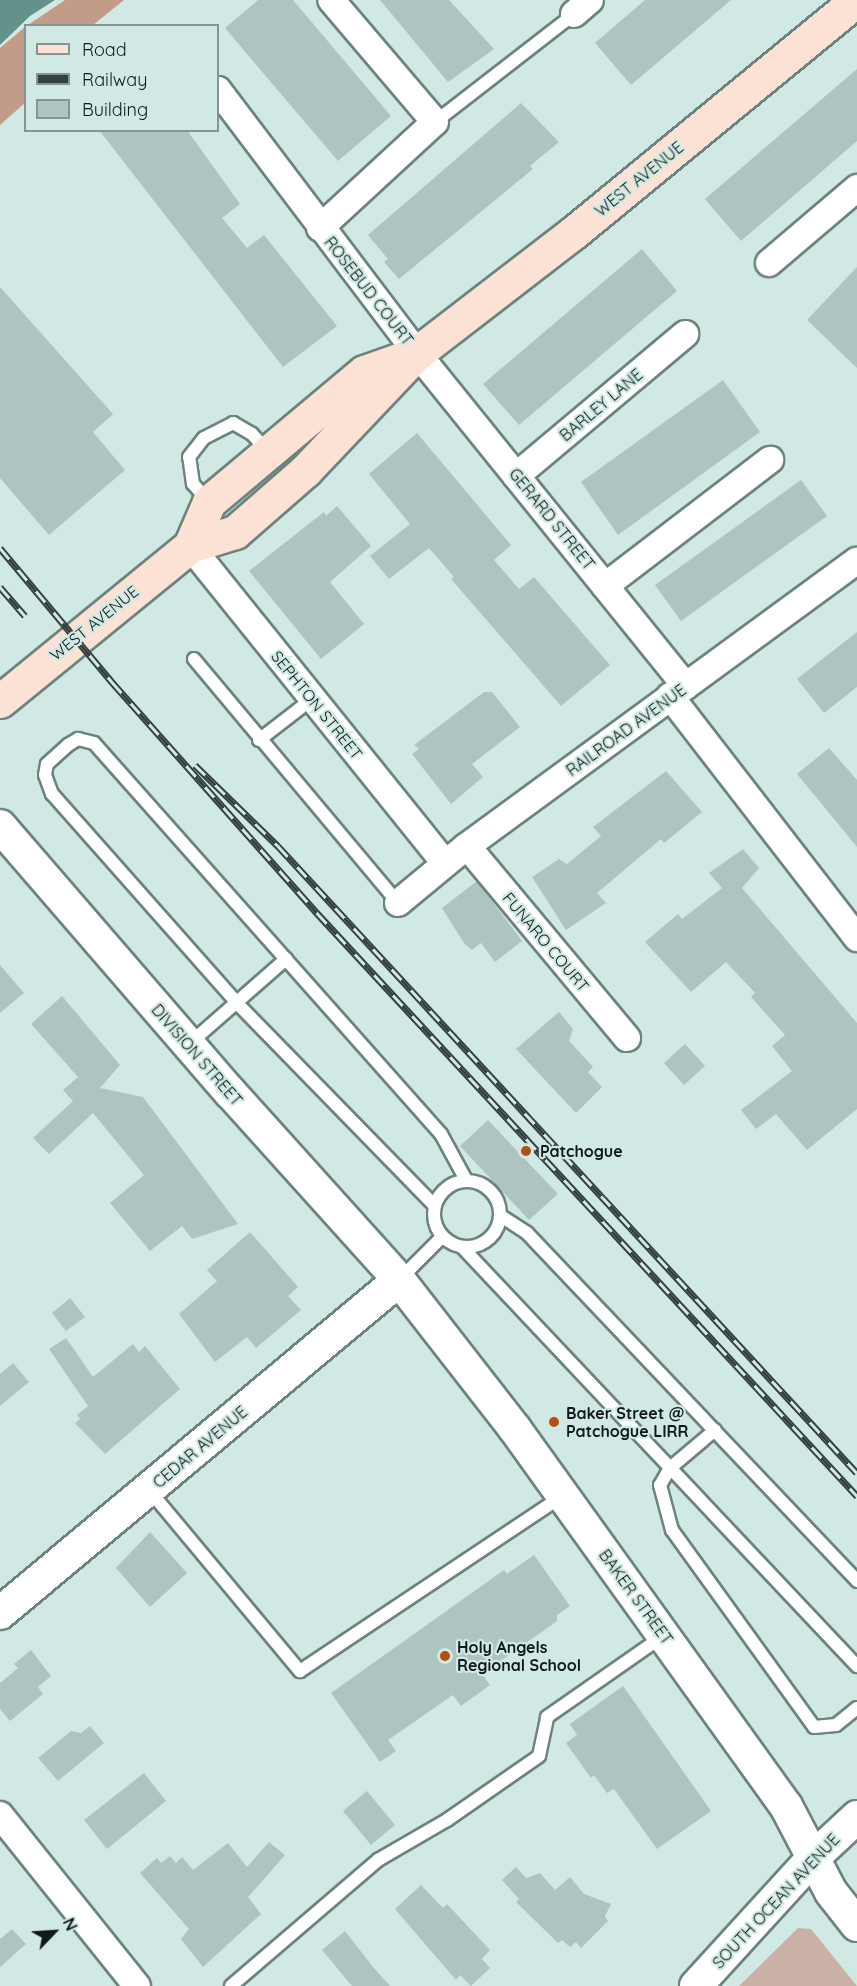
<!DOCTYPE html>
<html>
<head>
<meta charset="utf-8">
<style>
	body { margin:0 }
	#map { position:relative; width:857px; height:1986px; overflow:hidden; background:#d1e9e4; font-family:Quicksand,sans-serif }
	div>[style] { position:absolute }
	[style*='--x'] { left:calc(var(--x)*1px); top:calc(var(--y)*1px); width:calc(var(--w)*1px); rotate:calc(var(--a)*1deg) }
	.green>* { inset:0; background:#cab1a5 }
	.forest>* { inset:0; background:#c29b89 }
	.water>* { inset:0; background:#62928a }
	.building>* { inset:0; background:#adc4c0 }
	.roads { filter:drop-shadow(2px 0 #6d837f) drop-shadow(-2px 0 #6d837f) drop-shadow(0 2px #6d837f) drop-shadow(0 -2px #6d837f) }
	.service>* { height:12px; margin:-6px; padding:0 6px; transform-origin:6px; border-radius:6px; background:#fff }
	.service>.ring { margin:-6px; padding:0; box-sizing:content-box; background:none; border:12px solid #fff; border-radius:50% }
	.minor>* { height:26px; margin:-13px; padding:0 13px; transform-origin:13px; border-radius:13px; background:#fff }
	.tertiary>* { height:32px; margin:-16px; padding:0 16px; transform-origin:16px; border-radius:16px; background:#fff }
	.secondary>* { height:33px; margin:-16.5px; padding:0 16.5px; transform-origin:16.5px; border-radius:16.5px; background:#fce2d4 }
	.rail>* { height:7px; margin-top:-3.5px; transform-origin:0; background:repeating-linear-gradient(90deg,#d1e9e4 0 14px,#35413e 0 28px); box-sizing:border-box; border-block:2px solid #35413e }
	.dots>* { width:16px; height:16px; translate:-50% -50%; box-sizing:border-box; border:3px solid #d1e9e4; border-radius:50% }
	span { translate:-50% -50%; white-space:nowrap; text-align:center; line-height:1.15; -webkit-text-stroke:4.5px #d1e9e4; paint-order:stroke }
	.street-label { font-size:16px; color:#111a18 }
	.poi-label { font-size:16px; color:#111a18; font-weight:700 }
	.left { translate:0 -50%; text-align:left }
	.legend { position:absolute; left:24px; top:24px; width:195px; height:108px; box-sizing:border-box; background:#d1e9e4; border:2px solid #849692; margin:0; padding:8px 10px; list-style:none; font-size:18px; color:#111a18 }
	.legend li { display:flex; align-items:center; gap:12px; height:30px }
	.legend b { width:30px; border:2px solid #849692 }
	.north { position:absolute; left:24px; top:1902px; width:60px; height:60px; -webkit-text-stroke:4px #d1e9e4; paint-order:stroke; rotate:65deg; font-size:16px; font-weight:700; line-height:24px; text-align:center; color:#111a18 }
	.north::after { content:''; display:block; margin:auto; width:21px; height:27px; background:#111a18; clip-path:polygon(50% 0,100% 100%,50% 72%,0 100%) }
</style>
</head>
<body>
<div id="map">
	<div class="green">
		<i style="clip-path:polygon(798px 1928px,811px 1929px,857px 1986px,739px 1986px)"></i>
	</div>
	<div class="forest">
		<i style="clip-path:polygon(65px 0,124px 0,93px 25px,28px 25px)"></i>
		<i style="clip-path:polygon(25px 27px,25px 103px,0 125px,0 48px)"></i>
	</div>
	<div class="water">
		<i style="clip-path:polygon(0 0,55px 0,30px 16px,0 45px)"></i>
	</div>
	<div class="building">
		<i style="clip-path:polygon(258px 0,293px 0,391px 116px,338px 161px,225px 28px)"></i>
		<i style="clip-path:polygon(380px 0,449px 0,494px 49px,448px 82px)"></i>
		<i style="clip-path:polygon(645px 0,731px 0,631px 85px,595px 43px)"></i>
		<i style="clip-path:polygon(857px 69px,857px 141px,741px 241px,705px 199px)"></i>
		<i style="clip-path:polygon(521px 103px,559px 142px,530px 166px,533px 169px,399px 279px,384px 262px,388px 259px,368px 235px)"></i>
		<i style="clip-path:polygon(99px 130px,187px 130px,240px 204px,222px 218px,247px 248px,264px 235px,337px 326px,283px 367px)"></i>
		<i style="clip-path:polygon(642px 249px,677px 291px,519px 425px,483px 384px)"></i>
		<i style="clip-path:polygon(857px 267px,857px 368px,807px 320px)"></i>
		<i style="clip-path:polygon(0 287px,113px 414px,93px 432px,125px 470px,49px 535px,0 478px)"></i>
		<i style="clip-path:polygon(723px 380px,760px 432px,618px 535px,581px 482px)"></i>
		<i style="clip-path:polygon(417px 433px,511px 545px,494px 560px,519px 589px,534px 577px,610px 665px,561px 706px,451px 579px,454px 577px,429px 548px,389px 579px,370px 556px,410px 524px,369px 474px)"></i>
		<i style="clip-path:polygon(801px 480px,827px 516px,681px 621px,655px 585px)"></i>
		<i style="clip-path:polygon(337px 506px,371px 546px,330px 582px,364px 624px,321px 659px,249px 571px,324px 512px,326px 516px)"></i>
		<i style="clip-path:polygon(857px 632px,857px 687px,824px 713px,797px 679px)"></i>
		<i style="clip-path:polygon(484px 692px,492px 692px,520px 727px,472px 764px,483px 777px,451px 804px,412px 754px,419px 749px,414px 745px)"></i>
		<i style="clip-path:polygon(829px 748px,857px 780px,857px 847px,797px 774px)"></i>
		<i style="clip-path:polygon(666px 771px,702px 812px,664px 843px,661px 839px,597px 893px,606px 903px,566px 930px,532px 877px,559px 859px,567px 864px,601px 836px,593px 827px)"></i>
		<i style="clip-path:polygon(743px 849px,759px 868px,742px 888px,857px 1023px,857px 1109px,807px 1150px,776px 1114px,756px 1129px,741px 1110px,792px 1071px,772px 1046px,785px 1035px,751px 997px,755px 993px,726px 962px,691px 992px,645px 942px,678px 914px,682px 919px,722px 888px,709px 873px)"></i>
		<i style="clip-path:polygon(477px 881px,522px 941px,495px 962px,481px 943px,472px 950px,464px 943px,442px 908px)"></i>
		<i style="clip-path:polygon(0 965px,24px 993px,0 1013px)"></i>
		<i style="clip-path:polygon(62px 996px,120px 1065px,100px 1088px,143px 1097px,238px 1224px,192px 1239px,182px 1226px,150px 1251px,110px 1203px,144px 1175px,93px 1113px,49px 1154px,33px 1138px,73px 1101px,63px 1090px,78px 1077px,31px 1024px)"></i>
		<i style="clip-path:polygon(559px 1012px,573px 1029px,569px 1041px,593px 1067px,588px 1072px,602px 1087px,576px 1113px,516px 1049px)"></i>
		<i style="clip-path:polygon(685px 1044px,705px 1066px,684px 1085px,664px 1063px)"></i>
		<i style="clip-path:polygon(488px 1120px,558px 1194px,529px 1220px,460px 1146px)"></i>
		<i style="clip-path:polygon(250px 1232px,298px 1287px,288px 1296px,301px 1310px,256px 1348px,247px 1337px,215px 1362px,179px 1314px,217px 1281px,207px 1270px)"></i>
		<i style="clip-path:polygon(70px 1298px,85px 1317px,66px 1331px,52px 1313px)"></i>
		<i style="clip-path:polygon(66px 1338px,93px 1377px,133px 1344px,139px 1352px,145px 1346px,180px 1389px,105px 1454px,75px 1423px,80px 1419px,77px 1415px,88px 1406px,49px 1349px)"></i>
		<i style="clip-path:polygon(13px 1363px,29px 1382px,0 1406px,0 1374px)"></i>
		<i style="clip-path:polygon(150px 1532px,187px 1573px,150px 1607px,116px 1568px)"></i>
		<i style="clip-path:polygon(534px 1555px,570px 1606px,557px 1615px,557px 1621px,482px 1674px,490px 1685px,461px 1706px,453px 1695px,388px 1740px,396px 1751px,380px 1762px,331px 1693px,504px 1570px,507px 1574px)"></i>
		<i style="clip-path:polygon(31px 1650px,51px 1676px,38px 1687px,43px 1694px,10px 1721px,0 1709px,0 1683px,18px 1668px,14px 1664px)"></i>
		<i style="clip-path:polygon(623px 1686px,711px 1811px,657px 1849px,614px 1789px,607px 1793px,594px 1775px,591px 1778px,566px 1743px,577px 1735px,570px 1724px)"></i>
		<i style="clip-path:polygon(90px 1726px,104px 1743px,58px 1781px,38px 1758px,71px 1731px,81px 1733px)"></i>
		<i style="clip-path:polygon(144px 1773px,166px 1801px,107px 1849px,84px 1820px)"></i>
		<i style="clip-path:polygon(367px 1791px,395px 1825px,371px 1845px,343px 1811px)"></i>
		<i style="clip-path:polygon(269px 1842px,285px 1855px,248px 1897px,261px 1914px,203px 1967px,181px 1939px,189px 1929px,140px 1873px,157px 1858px,161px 1863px,170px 1856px,176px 1863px,182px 1857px,193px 1870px,228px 1843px,247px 1867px)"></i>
		<i style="clip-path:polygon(516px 1867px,526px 1878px,540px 1873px,555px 1890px,570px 1877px,584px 1894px,611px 1904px,605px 1916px,608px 1921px,581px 1948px,576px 1942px,570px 1947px,562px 1940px,558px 1943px,516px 1902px,519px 1899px,502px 1880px)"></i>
		<i style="clip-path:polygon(421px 1885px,443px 1908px,447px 1904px,490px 1950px,482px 1959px,490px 1968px,471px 1986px,460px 1975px,456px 1980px,395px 1909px)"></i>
		<i style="clip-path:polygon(12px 1929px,26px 1944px,0 1967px,0 1939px)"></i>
		<i style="clip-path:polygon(345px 1931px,373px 1967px,390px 1986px,352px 1986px,322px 1950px)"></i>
	</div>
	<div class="roads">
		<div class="service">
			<i style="--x:435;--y:122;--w:176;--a:-37.8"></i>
			<i style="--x:208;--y:501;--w:23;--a:-131"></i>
			<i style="--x:193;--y:484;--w:27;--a:-98"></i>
			<i style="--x:189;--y:457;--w:24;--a:-52"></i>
			<i style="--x:204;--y:438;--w:33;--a:-27"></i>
			<i style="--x:233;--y:423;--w:22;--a:30"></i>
			<i style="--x:252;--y:434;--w:24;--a:48"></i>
			<i style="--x:194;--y:659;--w:318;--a:50.1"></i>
			<i style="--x:259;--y:740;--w:67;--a:-37.7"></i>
			<i style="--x:189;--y:1044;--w:129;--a:-41.2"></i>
			<i class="ring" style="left:434px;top:1181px;width:54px;height:54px"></i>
			<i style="--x:434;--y:1205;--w:281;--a:-134.3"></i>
			<i style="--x:238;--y:1004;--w:281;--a:-131.5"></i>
			<i style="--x:52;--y:794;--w:20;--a:-110"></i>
			<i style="--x:45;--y:775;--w:11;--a:-80"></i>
			<i style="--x:47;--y:764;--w:28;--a:-42"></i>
			<i style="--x:68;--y:745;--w:12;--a:-31"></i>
			<i style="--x:78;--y:739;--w:16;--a:14"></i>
			<i style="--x:94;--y:743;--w:523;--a:48.41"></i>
			<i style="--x:441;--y:1134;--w:52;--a:61.5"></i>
			<i style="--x:501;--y:1216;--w:31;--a:33"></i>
			<i style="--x:527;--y:1233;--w:480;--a:46.5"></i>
			<i style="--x:462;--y:1247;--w:576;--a:46.69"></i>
			<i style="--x:399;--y:1280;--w:61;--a:-45"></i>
			<i style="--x:715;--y:1430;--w:59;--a:139.8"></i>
			<i style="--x:670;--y:1468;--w:20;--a:120"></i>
			<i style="--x:660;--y:1485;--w:47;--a:75.1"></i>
			<i style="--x:672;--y:1530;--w:243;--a:54.2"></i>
			<i style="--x:814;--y:1727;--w:22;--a:-5"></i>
			<i style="--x:836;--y:1725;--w:27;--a:-39"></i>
			<i style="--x:149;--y:1490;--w:236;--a:50.2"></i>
			<i style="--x:300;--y:1671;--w:315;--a:-33.7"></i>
			<i style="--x:231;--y:1986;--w:194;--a:-40.6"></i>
			<i style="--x:378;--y:1860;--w:80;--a:-30.1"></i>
			<i style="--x:447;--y:1820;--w:112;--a:-34.8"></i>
			<i style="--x:539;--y:1756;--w:40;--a:-78"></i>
			<i style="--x:547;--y:1717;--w:141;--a:-34.9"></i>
		</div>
		<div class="minor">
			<i style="--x:574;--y:14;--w:21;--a:-41"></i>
			<i style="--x:218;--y:90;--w:330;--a:52.9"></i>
			<i style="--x:417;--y:353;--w:428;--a:51.1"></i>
			<i style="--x:320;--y:228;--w:156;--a:-42.7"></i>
			<i style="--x:435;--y:122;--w:160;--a:-130.4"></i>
			<i style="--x:769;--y:263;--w:116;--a:-40.4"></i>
			<i style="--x:516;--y:476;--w:221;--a:-40"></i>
			<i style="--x:190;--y:546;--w:407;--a:51.2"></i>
			<i style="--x:605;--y:586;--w:208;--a:-37.4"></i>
			<i style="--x:670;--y:696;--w:306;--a:52.3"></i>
			<i style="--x:467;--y:846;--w:250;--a:50.2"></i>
			<i style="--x:398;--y:903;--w:89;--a:-39.6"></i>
			<i style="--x:467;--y:846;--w:483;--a:-36.2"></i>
			<i style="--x:0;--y:1815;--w:219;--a:51.3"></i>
		</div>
		<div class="tertiary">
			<i style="--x:0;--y:826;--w:352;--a:49.2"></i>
			<i style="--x:230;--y:1092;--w:253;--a:48"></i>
			<i style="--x:399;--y:1280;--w:189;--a:52.1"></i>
			<i style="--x:515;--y:1429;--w:464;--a:54.3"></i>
			<i style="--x:786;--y:1806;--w:97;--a:62.4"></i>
			<i style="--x:831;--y:1892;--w:42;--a:51.8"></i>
			<i style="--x:0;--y:1613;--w:520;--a:-39.85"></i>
			<i style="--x:696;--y:1986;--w:173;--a:-47.6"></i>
			<i style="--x:813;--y:1858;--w:60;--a:-43"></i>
		</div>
		<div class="secondary">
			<i style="--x:190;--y:546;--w:48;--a:-66.6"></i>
			<i style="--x:209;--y:502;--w:202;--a:-40"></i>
			<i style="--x:364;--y:372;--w:51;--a:-19.5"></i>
			<i style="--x:0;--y:701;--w:245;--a:-39.2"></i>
			<i style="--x:190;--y:546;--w:47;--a:-17.3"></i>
			<i style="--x:235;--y:532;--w:94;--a:-41.1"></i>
			<i style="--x:306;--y:470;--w:161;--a:-46.5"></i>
			<i style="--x:417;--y:353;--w:197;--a:-37.6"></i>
			<i style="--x:573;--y:233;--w:367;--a:-39.4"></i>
		</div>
	</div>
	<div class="rail">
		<i style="--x:0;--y:548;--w:175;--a:50.1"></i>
		<i style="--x:112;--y:682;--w:309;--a:48.4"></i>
		<i style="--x:317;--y:913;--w:795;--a:47.19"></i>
		<i style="--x:0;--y:587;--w:38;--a:49"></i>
		<i style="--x:195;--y:765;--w:116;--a:44.3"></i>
		<i style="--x:278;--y:846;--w:853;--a:47.28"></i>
	</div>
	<div class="dots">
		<i style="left:526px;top:1151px;background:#b1500f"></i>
		<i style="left:554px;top:1422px;background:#b1500f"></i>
		<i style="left:445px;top:1656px;background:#b1500f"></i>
	</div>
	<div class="street-label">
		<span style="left:639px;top:179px;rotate:-39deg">WEST AVENUE</span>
		<span style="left:369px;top:291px;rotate:52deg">ROSEBUD COURT</span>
		<span style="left:601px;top:405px;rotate:-40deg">BARLEY LANE</span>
		<span style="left:552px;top:519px;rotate:51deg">GERARD STREET</span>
		<span style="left:94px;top:623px;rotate:-39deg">WEST AVENUE</span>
		<span style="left:317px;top:705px;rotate:51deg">SEPHTON STREET</span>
		<span style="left:626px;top:730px;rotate:-36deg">RAILROAD AVENUE</span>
		<span style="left:546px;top:942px;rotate:50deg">FUNARO COURT</span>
		<span style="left:197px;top:1055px;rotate:49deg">DIVISION STREET</span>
		<span style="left:200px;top:1447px;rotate:-40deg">CEDAR AVENUE</span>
		<span style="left:636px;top:1597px;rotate:54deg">BAKER STREET</span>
		<span style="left:776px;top:1901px;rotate:-47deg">SOUTH OCEAN AVENUE</span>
	</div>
	<div class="poi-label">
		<span class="left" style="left:540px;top:1151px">Patchogue</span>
		<span class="left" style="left:566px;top:1422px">Baker Street @<br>Patchogue LIRR</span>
		<span class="left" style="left:457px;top:1656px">Holy Angels<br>Regional School</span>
	</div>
	<ul class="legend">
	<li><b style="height:8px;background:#fce2d4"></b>Road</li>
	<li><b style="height:8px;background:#35413e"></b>Railway</li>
	<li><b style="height:16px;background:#adc4c0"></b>Building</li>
	</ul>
	<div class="north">N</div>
</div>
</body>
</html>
